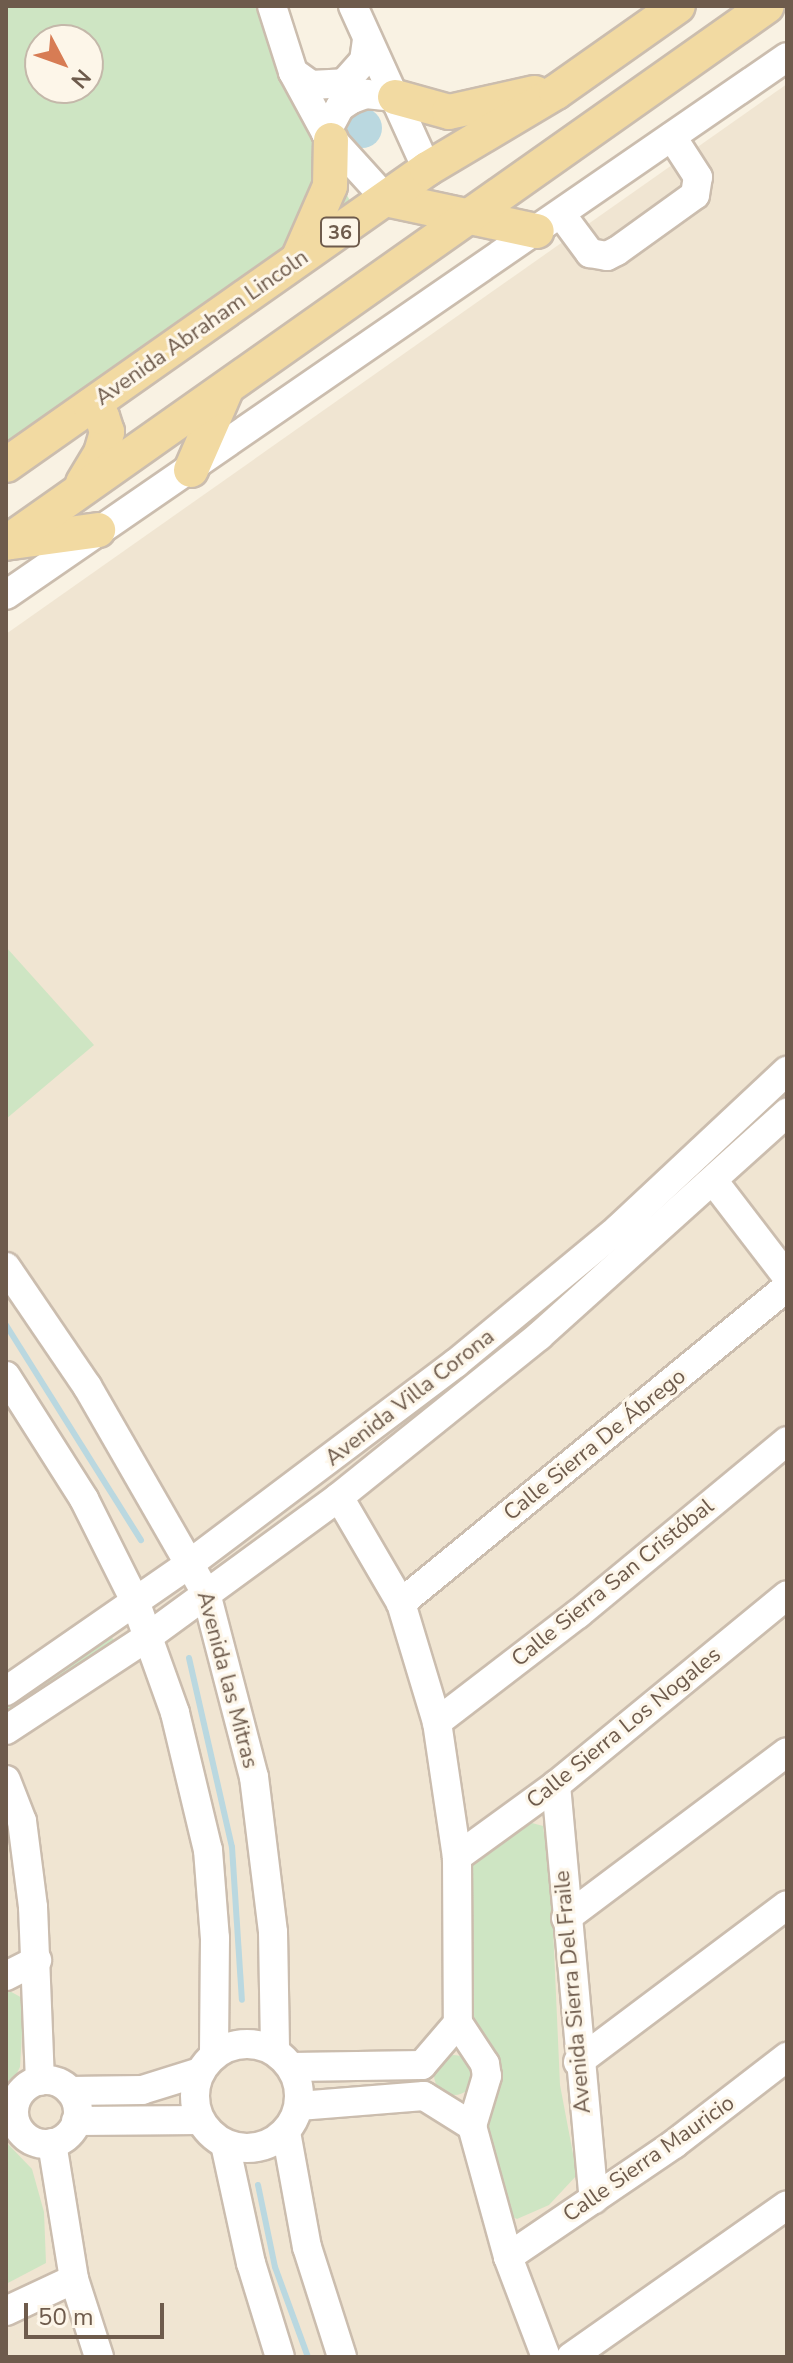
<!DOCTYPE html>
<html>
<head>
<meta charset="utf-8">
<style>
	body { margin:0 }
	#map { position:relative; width:793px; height:2363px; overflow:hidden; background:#f9f2e3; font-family:"Nunito Sans",sans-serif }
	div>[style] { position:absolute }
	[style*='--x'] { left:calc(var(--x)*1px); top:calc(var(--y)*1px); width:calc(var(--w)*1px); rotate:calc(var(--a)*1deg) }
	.residential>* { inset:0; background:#f0e5d2 }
	.green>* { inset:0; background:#cee5c3 }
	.round { border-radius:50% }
	.water>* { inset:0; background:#bad8e0 }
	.stream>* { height:6px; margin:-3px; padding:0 3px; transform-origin:3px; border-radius:3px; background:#bad8e0 }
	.roads { filter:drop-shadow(2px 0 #cbbdae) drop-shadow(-2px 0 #cbbdae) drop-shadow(0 2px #cbbdae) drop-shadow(0 -2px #cbbdae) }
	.minor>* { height:28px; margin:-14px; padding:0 14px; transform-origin:14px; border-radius:14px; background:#fff }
	.minor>.ring { margin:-14px; padding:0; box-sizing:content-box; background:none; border:28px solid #fff; border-radius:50% }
	.major>* { height:34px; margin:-17px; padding:0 17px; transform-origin:17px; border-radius:17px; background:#f2daa2 }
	span { translate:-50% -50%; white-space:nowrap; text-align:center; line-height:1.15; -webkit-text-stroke:6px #fdf6e9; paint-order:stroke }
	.shield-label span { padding:2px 6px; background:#fdf6e9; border:2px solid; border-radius:6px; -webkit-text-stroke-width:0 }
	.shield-label { font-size:20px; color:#6e5b4c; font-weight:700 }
	.street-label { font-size:22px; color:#6e5b4c }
	.frame { position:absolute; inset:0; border:8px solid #6e5b4c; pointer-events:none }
	.north { position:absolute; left:24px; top:24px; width:80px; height:80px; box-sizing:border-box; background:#fdf6e9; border:2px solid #c4b8aa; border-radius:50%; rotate:131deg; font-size:22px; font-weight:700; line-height:32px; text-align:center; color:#6e5b4c }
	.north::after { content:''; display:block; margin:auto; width:28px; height:36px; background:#d77c54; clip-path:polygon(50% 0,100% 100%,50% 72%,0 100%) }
	.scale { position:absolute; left:24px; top:2303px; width:140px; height:36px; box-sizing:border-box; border:4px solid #6e5b4c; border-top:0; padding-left:10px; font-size:24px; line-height:28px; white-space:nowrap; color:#6e5b4c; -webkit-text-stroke:6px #fdf6e9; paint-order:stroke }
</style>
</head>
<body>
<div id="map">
	<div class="residential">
		<i style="clip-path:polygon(787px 84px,787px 2357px,6px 2357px,6px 634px)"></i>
	</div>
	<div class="green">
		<i style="clip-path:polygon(evenodd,6px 6px,260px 6px,313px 135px,357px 213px,6px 443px,6px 6px,40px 40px,88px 40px,88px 88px,40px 88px,40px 40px)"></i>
		<i style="clip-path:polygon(6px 947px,94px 1045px,6px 1119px)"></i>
		<i style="clip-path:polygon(106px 1631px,114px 1640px,6px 1711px,6px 1695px)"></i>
		<i style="clip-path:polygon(521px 1820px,543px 1826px,551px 1882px,560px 2085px,577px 2175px,549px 2205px,517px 2219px,504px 2213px,484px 2115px,470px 2018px,464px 1867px)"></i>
		<i style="clip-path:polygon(6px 1989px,24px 1999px,20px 2067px,6px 2095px)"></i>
		<i class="round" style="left:434px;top:2055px;width:40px;height:40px"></i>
		<i style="clip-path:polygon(6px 2142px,32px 2169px,44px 2212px,46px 2263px,6px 2284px)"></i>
	</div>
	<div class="water">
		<i class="round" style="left:342px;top:108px;width:40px;height:40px"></i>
	</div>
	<div class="stream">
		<i style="--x:6;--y:1325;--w:254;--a:57.9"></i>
		<i style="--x:189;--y:1658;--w:194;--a:77.2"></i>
		<i style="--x:232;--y:1847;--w:153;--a:86.3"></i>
		<i style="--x:258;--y:2185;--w:84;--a:78.3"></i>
		<i style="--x:275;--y:2267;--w:96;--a:69.9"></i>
	</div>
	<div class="roads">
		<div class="minor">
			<i style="--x:272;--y:6;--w:69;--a:72.3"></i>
			<i style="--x:293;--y:72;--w:69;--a:61.6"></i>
			<i style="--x:326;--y:133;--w:89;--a:47.7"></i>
			<i style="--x:353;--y:6;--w:179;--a:65.6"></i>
			<i style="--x:293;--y:72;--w:22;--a:36"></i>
			<i style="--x:311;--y:85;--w:33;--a:-3"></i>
			<i style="--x:344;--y:83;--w:30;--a:-48"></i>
			<i style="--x:364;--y:61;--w:21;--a:-82"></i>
			<i style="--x:326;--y:133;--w:30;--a:-62"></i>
			<i style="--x:340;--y:107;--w:14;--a:-34"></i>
			<i style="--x:352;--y:99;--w:15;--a:-20"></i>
			<i style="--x:366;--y:94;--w:29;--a:6"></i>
			<i style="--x:561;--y:214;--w:49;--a:53.4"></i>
			<i style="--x:590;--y:253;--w:17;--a:10"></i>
			<i style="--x:607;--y:256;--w:11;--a:-27"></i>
			<i style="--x:617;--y:251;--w:96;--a:-35.7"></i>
			<i style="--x:695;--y:195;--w:18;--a:-81"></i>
			<i style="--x:698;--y:177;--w:48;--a:-123"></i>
			<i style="--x:6;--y:595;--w:948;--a:-34.56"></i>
			<i style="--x:715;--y:1183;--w:118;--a:52.5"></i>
			<i style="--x:6;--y:1267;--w:144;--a:55.8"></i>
			<i style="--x:87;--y:1386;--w:239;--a:60.1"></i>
			<i style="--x:206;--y:1593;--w:190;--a:75.4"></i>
			<i style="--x:254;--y:1777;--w:156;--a:83"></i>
			<i style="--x:273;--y:1932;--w:118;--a:89"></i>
			<i style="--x:6;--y:1376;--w:146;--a:57.6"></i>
			<i style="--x:84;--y:1499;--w:114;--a:63.4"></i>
			<i style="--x:135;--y:1601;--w:119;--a:70.3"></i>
			<i style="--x:175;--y:1713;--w:141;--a:76.5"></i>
			<i style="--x:208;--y:1850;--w:88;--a:85.5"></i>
			<i style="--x:215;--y:1938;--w:117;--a:90.5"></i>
			<i style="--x:339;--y:1497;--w:123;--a:59.7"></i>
			<i style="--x:401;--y:1603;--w:124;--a:73.2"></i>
			<i style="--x:437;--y:1722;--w:136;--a:81.6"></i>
			<i style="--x:457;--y:1857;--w:166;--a:89.7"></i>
			<i style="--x:458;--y:2023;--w:49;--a:56.6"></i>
			<i style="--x:485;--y:2064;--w:12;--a:81"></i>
			<i style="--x:487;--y:2076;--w:52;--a:106.7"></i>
			<i style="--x:472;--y:2126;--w:136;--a:74.6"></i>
			<i style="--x:508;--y:2257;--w:107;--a:69.2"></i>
			<i style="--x:401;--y:1603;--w:499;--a:-39.3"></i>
			<i style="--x:6;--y:1691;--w:226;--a:-34.7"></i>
			<i style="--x:192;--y:1562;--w:331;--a:-37"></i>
			<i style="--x:456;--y:1363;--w:212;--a:-39.6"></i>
			<i style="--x:619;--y:1228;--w:230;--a:-43.1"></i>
			<i style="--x:437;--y:1722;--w:178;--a:-37.5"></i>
			<i style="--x:578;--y:1614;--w:271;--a:-39.6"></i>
			<i style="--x:6;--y:1730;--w:171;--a:-33.3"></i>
			<i style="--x:149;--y:1636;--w:235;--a:-36.2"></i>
			<i style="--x:339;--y:1497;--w:257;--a:-38.8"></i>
			<i style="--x:539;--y:1336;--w:334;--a:-42"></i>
			<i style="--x:6;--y:1780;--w:44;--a:68.7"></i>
			<i style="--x:22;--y:1821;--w:87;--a:82.7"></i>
			<i style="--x:33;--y:1907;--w:174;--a:87.7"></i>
			<i style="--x:556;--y:1785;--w:416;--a:84.8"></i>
			<i style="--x:457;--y:1857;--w:122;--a:-36"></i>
			<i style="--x:556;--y:1785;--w:299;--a:-39.4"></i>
			<i style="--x:566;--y:1918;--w:276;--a:-36.9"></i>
			<i style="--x:6;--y:1976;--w:35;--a:-27"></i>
			<i class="ring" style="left:195px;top:2044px;width:76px;height:76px"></i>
			<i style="--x:578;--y:2062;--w:261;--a:-36.9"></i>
			<i style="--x:292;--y:2067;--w:130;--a:-0.9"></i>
			<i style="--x:422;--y:2065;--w:55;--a:-49.4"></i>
			<i class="ring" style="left:14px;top:2080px;width:36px;height:36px"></i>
			<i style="--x:70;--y:2091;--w:72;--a:-0.8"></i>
			<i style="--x:142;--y:2090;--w:61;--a:-17.2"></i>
			<i style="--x:299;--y:2106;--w:125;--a:-4.6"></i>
			<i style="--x:424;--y:2096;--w:57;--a:32"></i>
			<i style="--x:76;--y:2121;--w:124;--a:-0.5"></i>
			<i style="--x:286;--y:2132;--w:117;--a:79.7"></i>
			<i style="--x:307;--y:2247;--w:115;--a:72.3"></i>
			<i style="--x:52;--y:2143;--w:138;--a:80.8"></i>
			<i style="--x:74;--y:2279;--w:82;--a:72.2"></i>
			<i style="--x:225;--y:2144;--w:122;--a:77.7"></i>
			<i style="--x:251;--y:2263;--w:98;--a:72.9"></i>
			<i style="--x:508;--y:2257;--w:201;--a:-34.2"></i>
			<i style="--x:674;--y:2144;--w:143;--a:-37.6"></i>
			<i style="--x:6;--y:2311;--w:75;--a:-25.2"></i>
			<i style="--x:571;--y:2357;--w:264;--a:-35.1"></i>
		</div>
		<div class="major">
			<i style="--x:395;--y:97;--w:56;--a:15.5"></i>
			<i style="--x:449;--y:112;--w:88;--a:-12.5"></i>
			<i style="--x:386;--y:199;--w:154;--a:12"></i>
			<i style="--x:299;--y:257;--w:77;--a:-66.4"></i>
			<i style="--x:330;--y:186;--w:46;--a:-88.8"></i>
			<i style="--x:6;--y:465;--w:515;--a:-35.11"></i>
			<i style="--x:427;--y:169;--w:150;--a:-30.8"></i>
			<i style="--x:556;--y:92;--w:149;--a:-35.2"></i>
			<i style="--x:191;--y:470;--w:87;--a:-66.4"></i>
			<i style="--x:83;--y:483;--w:35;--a:-59"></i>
			<i style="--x:101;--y:453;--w:22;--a:-74"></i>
			<i style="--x:107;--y:432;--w:16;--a:-108"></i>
			<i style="--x:102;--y:417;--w:16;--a:-137"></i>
			<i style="--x:12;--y:542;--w:87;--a:-7.9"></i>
			<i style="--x:6;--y:543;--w:931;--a:-35.21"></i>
		</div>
	</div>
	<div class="shield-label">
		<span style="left:340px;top:232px">36</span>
	</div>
	<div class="street-label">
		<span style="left:202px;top:328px;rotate:-35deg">Avenida Abraham Lincoln</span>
		<span style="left:410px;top:1398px;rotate:-38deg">Avenida Villa Corona</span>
		<span style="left:595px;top:1445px;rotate:-39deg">Calle Sierra De Ábrego</span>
		<span style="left:613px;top:1583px;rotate:-39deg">Calle Sierra San Cristóbal</span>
		<span style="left:227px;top:1680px;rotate:75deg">Avenida las Mitras</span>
		<span style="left:624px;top:1728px;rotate:-39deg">Calle Sierra Los Nogales</span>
		<span style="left:573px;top:1992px;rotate:-95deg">Avenida Sierra Del Fraile</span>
		<span style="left:649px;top:2159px;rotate:-35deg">Calle Sierra Mauricio</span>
	</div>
	<div class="frame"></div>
	<div class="north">N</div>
	<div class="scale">50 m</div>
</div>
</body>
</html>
